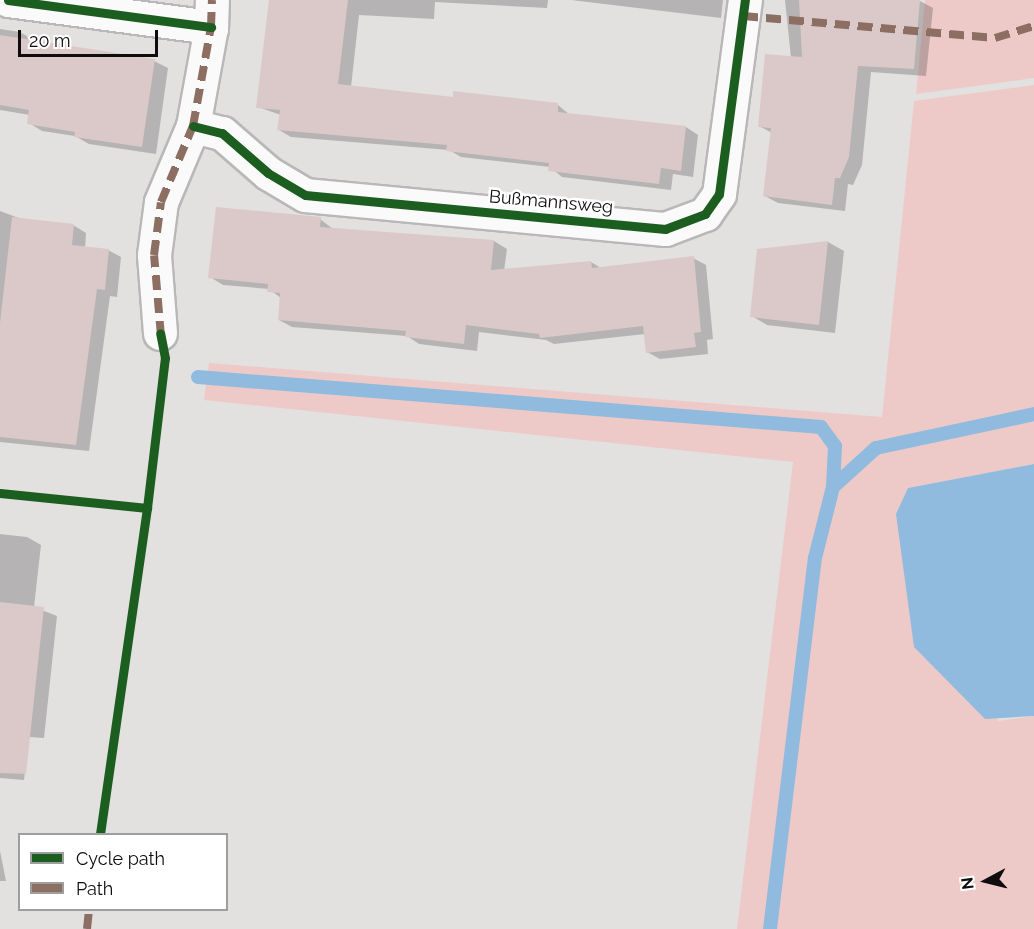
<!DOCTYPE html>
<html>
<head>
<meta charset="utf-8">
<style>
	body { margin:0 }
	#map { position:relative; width:1034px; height:929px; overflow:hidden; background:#e3e0e0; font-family:Raleway,sans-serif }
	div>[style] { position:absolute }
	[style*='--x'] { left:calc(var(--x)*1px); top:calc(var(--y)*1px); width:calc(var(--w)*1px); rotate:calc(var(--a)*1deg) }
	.green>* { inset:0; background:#edcac8 }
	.water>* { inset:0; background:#90bbdf }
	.shadow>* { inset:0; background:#0003 }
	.stream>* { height:14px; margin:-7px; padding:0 7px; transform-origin:7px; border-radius:7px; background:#90bbdf }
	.building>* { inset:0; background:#dbc9c9 }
	.roads { filter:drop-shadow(2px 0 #b9b7b7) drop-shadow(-2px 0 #b9b7b7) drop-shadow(0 2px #b9b7b7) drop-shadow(0 -2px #b9b7b7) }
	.minor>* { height:33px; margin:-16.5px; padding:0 16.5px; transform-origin:16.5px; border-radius:16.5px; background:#fbfafa }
	.quiet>* { height:8px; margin-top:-4px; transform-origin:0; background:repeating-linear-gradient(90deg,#8d6e63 0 15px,transparent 0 23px) }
	.cycleway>* { height:9px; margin:-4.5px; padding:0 4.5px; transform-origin:4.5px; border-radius:4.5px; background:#1b5e20 }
	span { translate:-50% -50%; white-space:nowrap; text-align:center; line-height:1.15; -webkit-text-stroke:5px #fff; paint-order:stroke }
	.street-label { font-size:18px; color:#0e0c0c }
	.legend { position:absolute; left:18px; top:833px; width:210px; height:78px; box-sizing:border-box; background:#fff; border:2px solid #9f9e9e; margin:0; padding:8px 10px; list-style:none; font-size:18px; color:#0e0c0c }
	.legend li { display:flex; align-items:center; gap:12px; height:30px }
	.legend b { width:30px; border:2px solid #9f9e9e }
	.north { position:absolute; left:956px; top:851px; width:60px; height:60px; -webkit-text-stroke:4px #fff; paint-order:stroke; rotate:263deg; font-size:16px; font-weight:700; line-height:24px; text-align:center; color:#0e0c0c }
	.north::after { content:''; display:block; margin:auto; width:21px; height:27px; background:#0e0c0c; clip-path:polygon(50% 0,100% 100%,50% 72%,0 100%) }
	.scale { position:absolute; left:18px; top:30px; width:140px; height:27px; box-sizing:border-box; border:3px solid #0e0c0c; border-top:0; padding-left:8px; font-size:18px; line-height:21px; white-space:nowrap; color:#0e0c0c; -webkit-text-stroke:4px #fff; paint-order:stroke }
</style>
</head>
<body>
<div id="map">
	<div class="green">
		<i style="clip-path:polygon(925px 0,1034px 0,1034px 78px,916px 94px)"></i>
		<i style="clip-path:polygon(1034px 85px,1034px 464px,908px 488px,998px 721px,1034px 716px,1034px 929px,737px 929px,793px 462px,204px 400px,209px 363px,882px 417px,914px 101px)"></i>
	</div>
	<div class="water">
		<i style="clip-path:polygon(1034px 464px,1034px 716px,985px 719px,914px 647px,896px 514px,908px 488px)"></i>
	</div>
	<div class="shadow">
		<i style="clip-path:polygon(270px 0,548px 0,547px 8px,435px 2px,434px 19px,359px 15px,351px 87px,455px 99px,558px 105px,570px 115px,686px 127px,698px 135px,693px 177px,673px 174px,671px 190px,562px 177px,550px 167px,461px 157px,449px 150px,291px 137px,279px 130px,281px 115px,258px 107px)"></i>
		<i style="clip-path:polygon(571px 0,723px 0,721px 18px)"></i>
		<i style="clip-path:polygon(785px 0,907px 0,920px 1px,933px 8px,926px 76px,871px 72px,862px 165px,853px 185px,848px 184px,845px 211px,778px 203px,765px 196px,772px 133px,759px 126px,791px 58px)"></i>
		<i style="clip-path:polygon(0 29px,20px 32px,33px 40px,154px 61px,168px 68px,156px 154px,89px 144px,75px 136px,42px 131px,29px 123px,30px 115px,0 110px)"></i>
		<i style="clip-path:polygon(0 211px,24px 220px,73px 225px,86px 233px,85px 248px,108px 250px,121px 257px,117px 297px,110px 296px,89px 451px,0 442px)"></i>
		<i style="clip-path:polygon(320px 219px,333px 229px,494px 241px,507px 249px,504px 271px,591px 262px,601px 268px,693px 258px,706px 265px,713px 339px,707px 340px,708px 354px,660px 359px,647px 352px,645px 334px,554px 344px,546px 340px,479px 332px,477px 351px,419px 344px,407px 336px,292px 327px,279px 320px,281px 298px,269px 289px,223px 285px,210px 277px)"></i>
		<i style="clip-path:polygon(828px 242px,844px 251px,835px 333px,767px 325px,752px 316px,759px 250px)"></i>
		<i style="clip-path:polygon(0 534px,27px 537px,41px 545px,34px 607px,57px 616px,44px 738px,29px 737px,24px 780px,0 778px)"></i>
		<i style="clip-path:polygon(0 851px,6px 881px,0 881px)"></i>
	</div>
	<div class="stream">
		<i style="--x:198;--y:377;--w:625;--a:4.59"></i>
		<i style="--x:821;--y:427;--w:24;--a:54"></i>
		<i style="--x:835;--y:446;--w:41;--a:92.8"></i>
		<i style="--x:770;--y:929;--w:374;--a:-83.1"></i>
		<i style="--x:815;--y:558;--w:73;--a:-75.8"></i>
		<i style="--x:833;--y:487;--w:58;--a:-42.2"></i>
		<i style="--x:876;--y:448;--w:162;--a:-12.1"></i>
	</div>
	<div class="building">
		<i style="clip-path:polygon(269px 0,348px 0,338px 84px,453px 97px,453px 91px,558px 103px,558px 112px,686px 126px,681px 171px,661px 168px,659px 184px,548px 171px,549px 163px,446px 151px,447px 145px,277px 130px,280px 110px,256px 108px)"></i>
		<i style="clip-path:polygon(799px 0,920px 0,914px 69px,858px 66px,849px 157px,840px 178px,835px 178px,832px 205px,763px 196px,771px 128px,758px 127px,765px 54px,802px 57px)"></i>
		<i style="clip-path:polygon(0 35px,155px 59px,142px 147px,74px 137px,75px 132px,27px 124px,29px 110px,0 105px)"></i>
		<i style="clip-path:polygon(216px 207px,321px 217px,320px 227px,494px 240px,491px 270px,591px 261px,592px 268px,694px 256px,701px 332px,694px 333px,696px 347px,646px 353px,643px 326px,540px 338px,539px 334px,466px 325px,464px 344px,405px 337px,406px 331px,278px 320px,280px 293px,267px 292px,268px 284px,208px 278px)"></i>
		<i style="clip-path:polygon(12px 217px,74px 224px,72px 245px,109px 249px,105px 290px,97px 289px,76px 445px,0 437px,0 323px)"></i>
		<i style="clip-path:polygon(828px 241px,819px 325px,750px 317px,757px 249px)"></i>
		<i style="clip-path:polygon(0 602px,44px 607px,26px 774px,0 773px)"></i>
	</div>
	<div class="roads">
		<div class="minor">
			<i style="--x:8;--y:0;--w:205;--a:7.6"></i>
			<i style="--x:193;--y:126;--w:30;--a:14"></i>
			<i style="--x:222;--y:133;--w:61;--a:41"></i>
			<i style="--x:268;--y:173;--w:43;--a:30.7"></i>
			<i style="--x:305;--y:195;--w:362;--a:5.4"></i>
			<i style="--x:665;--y:229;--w:43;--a:-20.6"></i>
			<i style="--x:705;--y:214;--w:24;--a:-55"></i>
			<i style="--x:719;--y:194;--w:196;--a:-82.4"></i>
			<i style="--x:160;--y:333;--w:78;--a:-94.4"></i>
			<i style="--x:154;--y:255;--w:53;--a:-82.5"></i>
			<i style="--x:161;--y:202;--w:82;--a:-67.2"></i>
			<i style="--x:193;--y:126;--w:101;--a:-79.7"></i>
			<i style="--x:211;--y:27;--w:27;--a:-88"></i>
		</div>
	</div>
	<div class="quiet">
		<i style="--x:743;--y:16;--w:253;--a:5"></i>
		<i style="--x:995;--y:38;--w:41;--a:-17.1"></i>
		<i style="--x:161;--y:336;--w:81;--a:-94.9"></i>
		<i style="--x:154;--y:255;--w:53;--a:-82.5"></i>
		<i style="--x:161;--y:202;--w:82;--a:-67.2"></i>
		<i style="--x:193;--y:126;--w:101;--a:-79.7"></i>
		<i style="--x:211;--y:27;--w:27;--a:-88"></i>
		<i style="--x:87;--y:929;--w:19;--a:-84"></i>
	</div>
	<div class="cycleway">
		<i style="--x:8;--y:0;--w:205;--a:7.6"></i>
		<i style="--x:193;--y:126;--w:30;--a:14"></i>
		<i style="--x:222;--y:133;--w:61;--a:41"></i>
		<i style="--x:268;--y:173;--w:43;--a:30.7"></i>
		<i style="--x:305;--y:195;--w:362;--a:5.4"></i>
		<i style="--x:665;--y:229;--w:43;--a:-20.6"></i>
		<i style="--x:705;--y:214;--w:24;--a:-55"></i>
		<i style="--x:719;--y:194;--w:196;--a:-82.4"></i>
		<i style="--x:0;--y:493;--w:148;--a:5.8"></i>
		<i style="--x:100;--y:834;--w:329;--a:-81.8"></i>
		<i style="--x:147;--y:508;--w:151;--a:-83.2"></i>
		<i style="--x:165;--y:358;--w:25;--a:-101"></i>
	</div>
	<div class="street-label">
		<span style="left:551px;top:202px;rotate:5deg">Bußmannsweg</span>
	</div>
	<ul class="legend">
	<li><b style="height:8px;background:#1b5e20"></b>Cycle path</li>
	<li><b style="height:8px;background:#8d6e63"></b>Path</li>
	</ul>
	<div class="north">N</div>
	<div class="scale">20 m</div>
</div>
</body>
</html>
